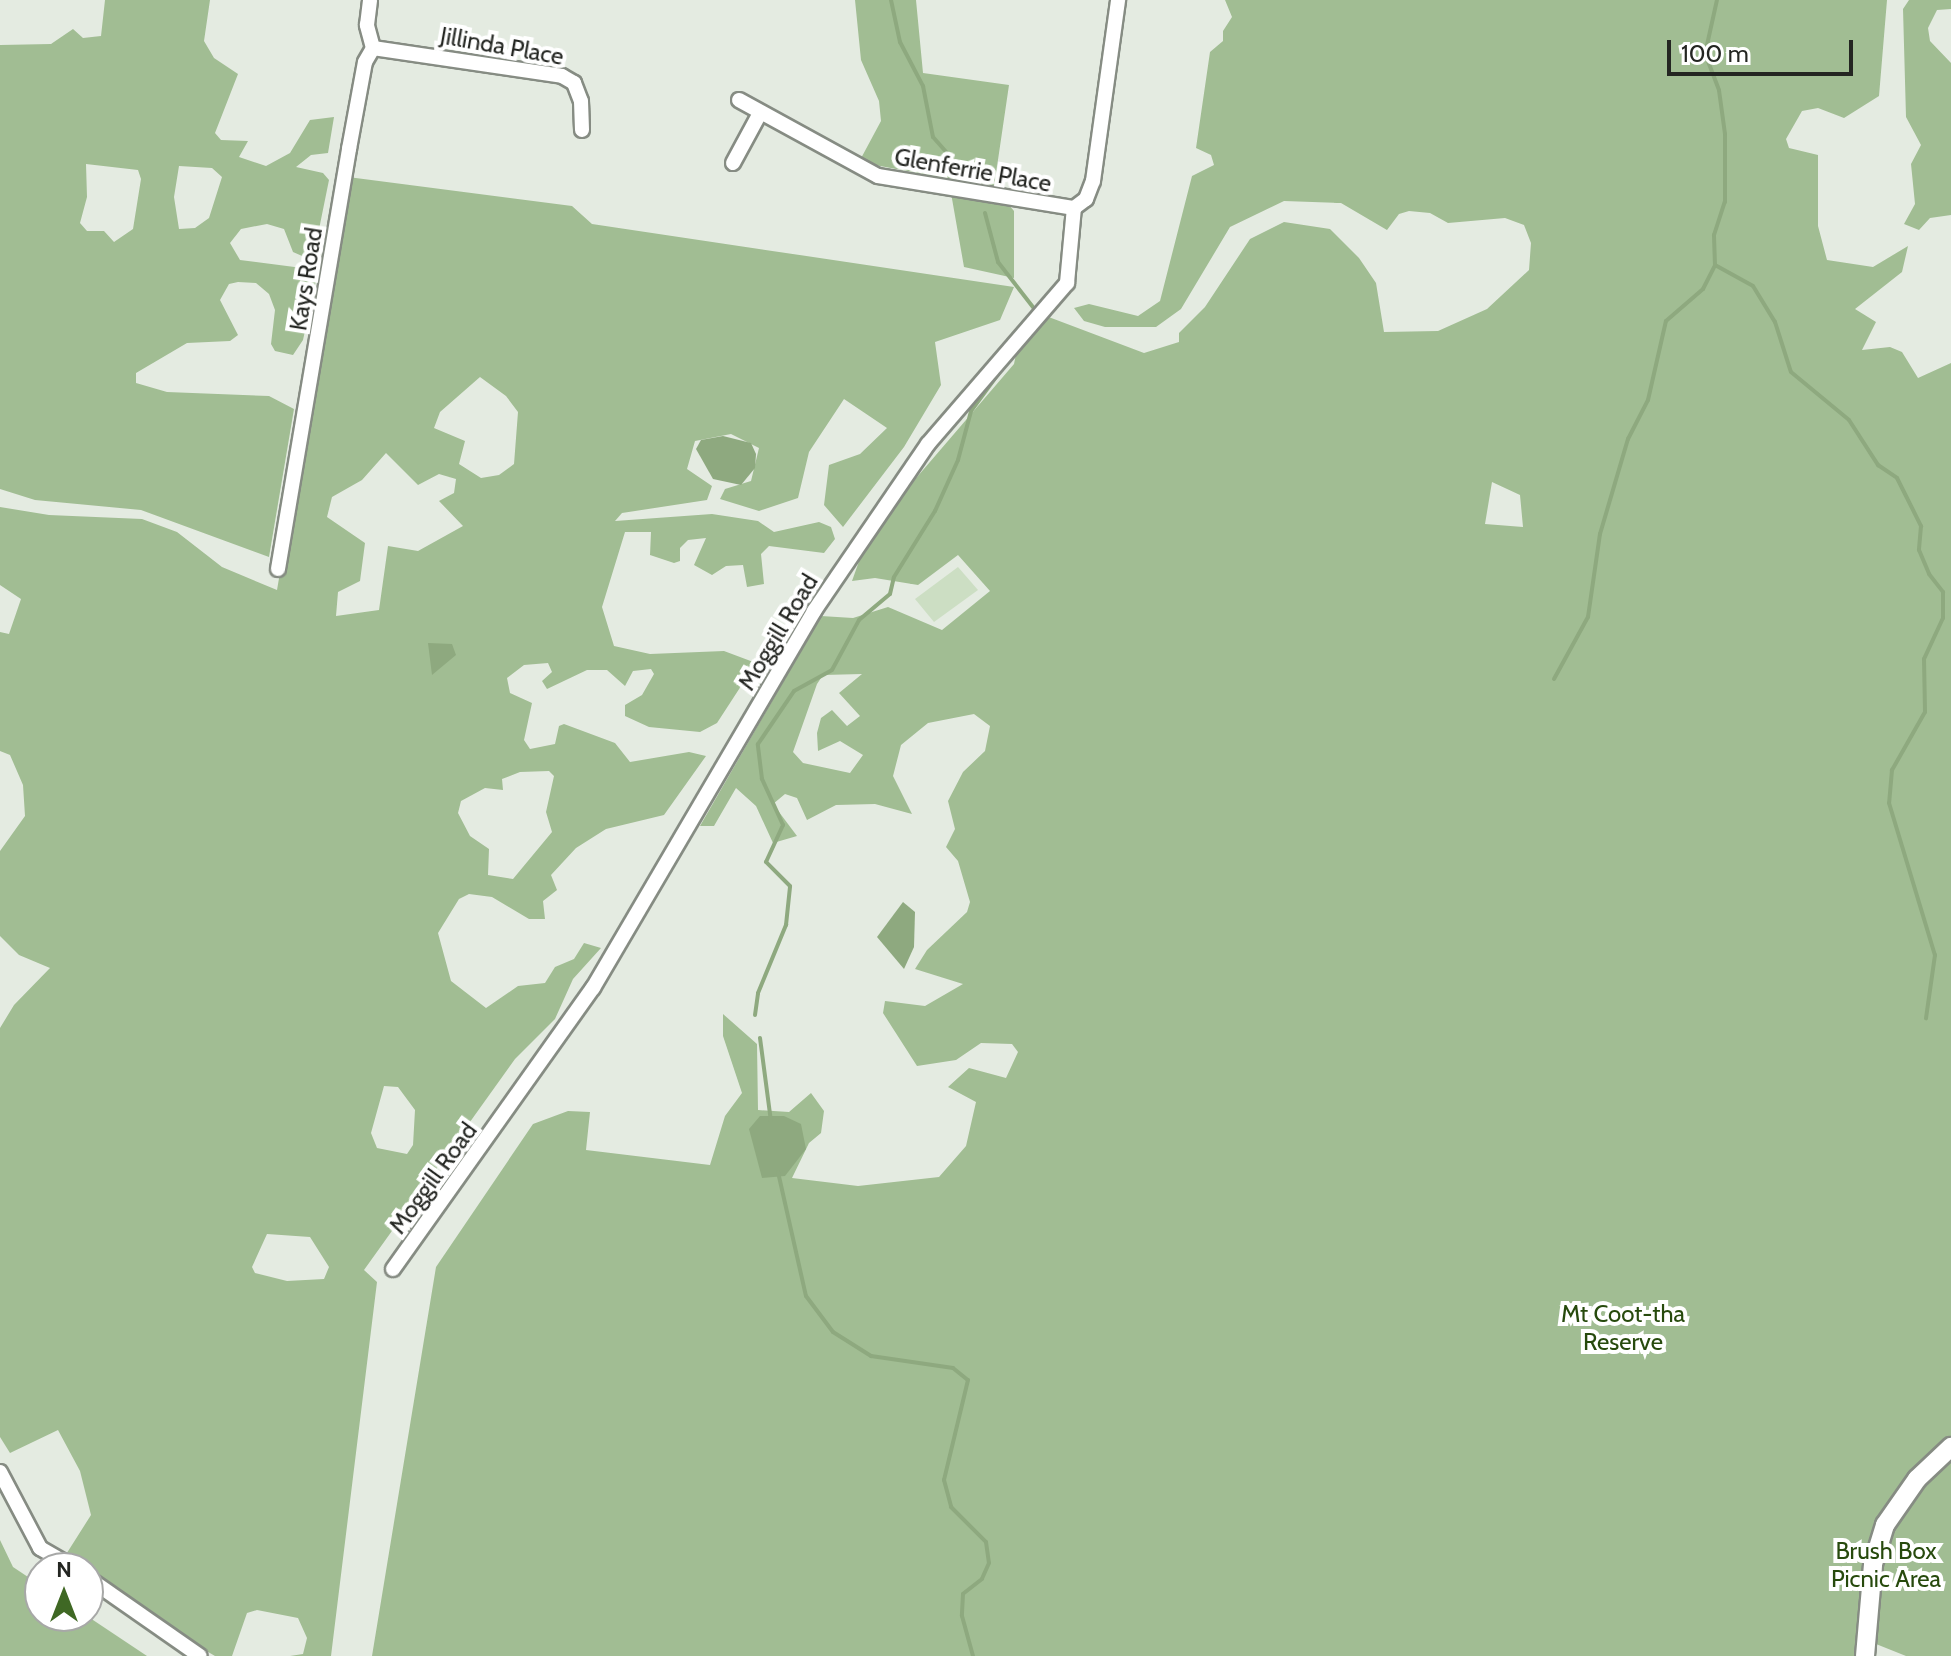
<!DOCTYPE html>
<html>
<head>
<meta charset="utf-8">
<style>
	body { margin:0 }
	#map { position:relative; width:1951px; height:1656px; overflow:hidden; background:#e4ebe1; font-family:Cabin,sans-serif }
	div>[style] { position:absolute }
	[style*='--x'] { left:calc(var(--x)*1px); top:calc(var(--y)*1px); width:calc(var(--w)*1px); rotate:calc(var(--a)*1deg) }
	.green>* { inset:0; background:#ccdec3 }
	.forest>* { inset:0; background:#a1bd93 }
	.water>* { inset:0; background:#8ea97f }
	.stream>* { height:4px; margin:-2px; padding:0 2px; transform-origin:2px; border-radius:2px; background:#8ea97f }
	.roads { filter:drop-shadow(2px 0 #868c83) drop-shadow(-2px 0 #868c83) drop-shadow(0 2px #868c83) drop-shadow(0 -2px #868c83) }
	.street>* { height:14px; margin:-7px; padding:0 7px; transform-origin:7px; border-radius:7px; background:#fff }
	.secondary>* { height:18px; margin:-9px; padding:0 9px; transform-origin:9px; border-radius:9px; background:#fff }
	span { translate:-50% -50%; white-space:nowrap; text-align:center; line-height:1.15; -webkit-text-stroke:8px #fff; paint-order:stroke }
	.street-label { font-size:24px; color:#242622 }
	.park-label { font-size:24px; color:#274a0d }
	.north { position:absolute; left:24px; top:1552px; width:80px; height:80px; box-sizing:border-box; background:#fff; border:2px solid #a7a8a7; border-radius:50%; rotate:0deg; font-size:22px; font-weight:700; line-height:32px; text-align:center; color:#242622 }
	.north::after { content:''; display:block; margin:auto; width:28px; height:36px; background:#3f6824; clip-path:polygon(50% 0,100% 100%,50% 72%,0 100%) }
	.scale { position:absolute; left:1667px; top:40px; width:186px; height:36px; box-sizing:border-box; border:4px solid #242622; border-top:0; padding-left:10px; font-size:24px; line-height:28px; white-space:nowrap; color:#242622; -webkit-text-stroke:6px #fff; paint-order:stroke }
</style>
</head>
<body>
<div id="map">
	<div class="green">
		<i style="clip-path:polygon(958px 567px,978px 590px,934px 622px,915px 599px)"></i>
	</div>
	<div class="forest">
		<i style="clip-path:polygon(evenodd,105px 0,210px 0,204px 41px,214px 58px,238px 74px,215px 133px,221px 140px,248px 141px,239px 157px,266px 166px,290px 153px,310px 120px,334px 117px,328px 153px,311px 155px,296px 167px,323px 173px,329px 180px,314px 254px,309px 259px,293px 252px,284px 229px,267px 224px,241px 229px,230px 243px,240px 260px,310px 269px,317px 276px,303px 340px,293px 355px,275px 351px,271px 344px,275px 310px,269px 294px,256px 283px,238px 282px,229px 284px,220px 300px,238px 335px,230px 341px,187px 343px,136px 373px,136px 383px,167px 392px,269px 396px,294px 409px,269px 557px,141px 510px,35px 500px,0 489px,0 45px,51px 44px,73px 29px,83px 38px,101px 36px,105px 0,86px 164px,138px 170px,141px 179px,133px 229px,114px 242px,104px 231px,87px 231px,80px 223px,87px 197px,86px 164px,105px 0,179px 166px,212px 168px,222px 177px,209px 218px,195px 228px,179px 229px,174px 197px,179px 166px)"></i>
		<i style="clip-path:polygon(855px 0,916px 0,923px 73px,1009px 85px,994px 187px,1014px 211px,1014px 278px,964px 267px,951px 193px,928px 175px,859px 162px,881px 121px,879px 101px,861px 60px)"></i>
		<i style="clip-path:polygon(evenodd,1225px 0,1887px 0,1879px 96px,1844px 118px,1818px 108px,1802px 111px,1786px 139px,1789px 148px,1818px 155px,1818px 226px,1827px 260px,1873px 267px,1908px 246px,1902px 272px,1855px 309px,1876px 322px,1862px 350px,1890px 347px,1902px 352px,1918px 378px,1951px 363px,1951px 1656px,1906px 1656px,1876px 1644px,1875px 1656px,372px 1656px,436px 1267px,533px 1124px,568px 1111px,590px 1112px,586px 1150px,710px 1165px,725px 1116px,742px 1093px,723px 1036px,723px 1014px,757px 1044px,758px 1110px,789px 1112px,811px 1093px,824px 1111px,821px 1133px,809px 1143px,792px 1178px,858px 1186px,939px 1177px,966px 1146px,976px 1102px,948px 1087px,969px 1068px,1006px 1078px,1018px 1052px,1012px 1044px,981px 1043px,956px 1060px,917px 1066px,883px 1013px,885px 1001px,925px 1006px,963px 984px,915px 969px,927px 950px,967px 912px,970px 902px,958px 861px,946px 847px,955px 829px,948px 801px,963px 772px,985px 751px,990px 726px,974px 714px,928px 723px,901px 745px,893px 776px,912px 814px,875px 804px,836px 805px,807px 820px,797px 798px,785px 794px,773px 804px,797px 836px,773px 843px,756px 806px,736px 788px,714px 826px,700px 826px,821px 616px,853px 618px,888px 607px,942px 630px,990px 591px,958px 555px,918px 585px,875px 578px,852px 581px,869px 533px,1014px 364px,1018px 344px,1046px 316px,1144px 353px,1179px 342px,1179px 333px,1205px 307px,1250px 239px,1284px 222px,1330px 229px,1359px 258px,1376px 283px,1384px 332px,1438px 331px,1487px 309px,1529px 270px,1531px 243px,1524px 225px,1505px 218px,1448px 223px,1430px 213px,1409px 211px,1399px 214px,1387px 230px,1341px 203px,1284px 201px,1230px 227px,1181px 309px,1156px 327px,1105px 327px,1084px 321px,1074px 308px,1089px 304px,1138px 316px,1160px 301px,1192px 176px,1214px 165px,1211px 155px,1196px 148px,1210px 52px,1223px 41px,1223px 31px,1232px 17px,1225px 0,1492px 482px,1520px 495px,1523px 527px,1485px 524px,1492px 482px,1225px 0,862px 674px,839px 693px,860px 716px,847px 726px,832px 710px,821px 718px,817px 733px,818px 751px,840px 741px,863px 755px,850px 773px,803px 763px,793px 752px,817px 684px,823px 675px,862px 674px)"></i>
		<i style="clip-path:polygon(1909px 0,1951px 0,1951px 9px,1937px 10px,1928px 28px,1930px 41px,1951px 63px,1951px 215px,1930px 218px,1919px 230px,1904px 224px,1915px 204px,1911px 164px,1921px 145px,1906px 117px,1903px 9px)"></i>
		<i style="clip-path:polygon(evenodd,348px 177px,572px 206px,592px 224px,1014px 287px,1000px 320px,935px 342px,941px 385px,904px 447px,843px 527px,824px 505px,829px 465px,860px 454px,887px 428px,844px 399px,809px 452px,798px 498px,759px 511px,720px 499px,725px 489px,751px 481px,759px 448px,731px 434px,695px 441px,687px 469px,712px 486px,707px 500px,622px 513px,615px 521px,712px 514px,758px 521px,774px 532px,819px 522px,831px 527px,835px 539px,824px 553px,769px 546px,761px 554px,764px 584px,747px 587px,743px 565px,726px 566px,712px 575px,694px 565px,706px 538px,688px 540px,680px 548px,680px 561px,674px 563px,650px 555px,651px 532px,625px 532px,602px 607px,614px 646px,650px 654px,724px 651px,756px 663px,717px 723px,700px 732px,649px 727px,625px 716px,625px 705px,642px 695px,654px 674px,651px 669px,633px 671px,625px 686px,607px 670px,587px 670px,547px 689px,542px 681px,552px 672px,548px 663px,524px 665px,507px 678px,510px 693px,532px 703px,524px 740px,530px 749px,555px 744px,559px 726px,564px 724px,615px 743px,630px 762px,689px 752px,706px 756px,664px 815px,606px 829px,576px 848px,551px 875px,557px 890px,543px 901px,545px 919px,529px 919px,492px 897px,469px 894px,459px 899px,438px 933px,451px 981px,486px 1008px,518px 986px,545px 983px,555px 967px,574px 959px,584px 943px,601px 948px,573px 979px,555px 1019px,515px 1059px,364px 1270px,377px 1282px,331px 1656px,290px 1656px,303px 1654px,307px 1638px,298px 1618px,257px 1610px,247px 1613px,232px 1656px,215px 1656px,155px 1621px,65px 1556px,91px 1515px,80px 1471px,58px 1430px,10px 1453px,0 1437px,0 1028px,14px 1005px,50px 968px,19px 955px,0 936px,0 851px,25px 816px,23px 785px,10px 755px,0 751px,0 632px,9px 634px,21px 599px,0 585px,0 507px,49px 515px,142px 519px,177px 532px,222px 567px,277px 590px,348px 177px,480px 377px,506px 396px,518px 412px,514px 464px,499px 475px,481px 478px,459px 464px,465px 441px,434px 428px,440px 412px,480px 377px,348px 177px,386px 453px,418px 485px,439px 474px,456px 479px,454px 493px,439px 501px,463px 526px,418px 551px,388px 546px,379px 610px,336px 616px,338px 592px,360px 581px,365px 543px,327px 517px,332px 497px,362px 480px,386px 453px,348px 177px,549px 771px,554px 776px,546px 812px,552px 832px,513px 879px,488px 875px,489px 849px,470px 836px,458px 813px,461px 801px,485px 788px,503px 790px,502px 779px,520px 772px,549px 771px,348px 177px,384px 1086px,398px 1087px,415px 1110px,413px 1145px,407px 1154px,377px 1148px,371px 1133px,384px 1086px,348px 177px,267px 1234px,310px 1237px,329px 1267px,324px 1279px,287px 1281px,255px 1273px,252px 1267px,267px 1234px)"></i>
		<i style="clip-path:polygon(0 1540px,13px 1567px,40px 1585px,40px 1616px,87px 1616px,147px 1656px,0 1656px)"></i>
	</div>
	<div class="water">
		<i style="clip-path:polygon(723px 436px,751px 443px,756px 454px,755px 468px,741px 485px,713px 479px,696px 449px,701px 440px)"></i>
		<i style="clip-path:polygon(428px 643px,452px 644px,456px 655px,432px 675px)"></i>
		<i style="clip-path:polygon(903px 902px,915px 912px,914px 947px,904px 969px,877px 937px)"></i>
		<i style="clip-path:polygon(760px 1116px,784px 1116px,801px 1124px,806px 1149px,785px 1176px,762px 1178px,749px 1129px)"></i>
	</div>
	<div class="stream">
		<i style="--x:891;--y:0;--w:43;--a:77.9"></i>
		<i style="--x:900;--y:42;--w:50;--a:62.4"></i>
		<i style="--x:923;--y:86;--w:52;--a:78.9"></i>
		<i style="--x:933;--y:137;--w:45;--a:48.6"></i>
		<i style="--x:985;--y:213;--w:51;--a:75.1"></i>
		<i style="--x:998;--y:262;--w:62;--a:52.2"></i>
		<i style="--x:1715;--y:265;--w:43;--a:28.9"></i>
		<i style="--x:1753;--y:286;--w:42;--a:58.6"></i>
		<i style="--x:1775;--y:322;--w:52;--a:72.3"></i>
		<i style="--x:1791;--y:372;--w:75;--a:39.6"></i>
		<i style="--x:1849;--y:420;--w:54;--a:57.2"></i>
		<i style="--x:1878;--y:465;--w:23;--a:34"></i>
		<i style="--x:1897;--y:478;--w:54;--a:63.4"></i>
		<i style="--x:1921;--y:526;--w:24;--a:95"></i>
		<i style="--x:1919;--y:550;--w:26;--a:67"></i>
		<i style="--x:1929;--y:574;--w:23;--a:52"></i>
		<i style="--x:1943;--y:592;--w:26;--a:90"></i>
		<i style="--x:1943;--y:618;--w:45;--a:114.9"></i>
		<i style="--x:1924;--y:659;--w:53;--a:88.9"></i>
		<i style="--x:1925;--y:712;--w:67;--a:119.6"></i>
		<i style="--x:1892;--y:770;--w:33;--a:95"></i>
		<i style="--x:1889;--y:803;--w:159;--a:73.2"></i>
		<i style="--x:1935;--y:955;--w:64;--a:98.1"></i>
		<i style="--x:1554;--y:679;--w:71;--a:-61.3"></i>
		<i style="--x:1588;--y:617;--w:84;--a:-81.8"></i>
		<i style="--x:1600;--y:534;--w:99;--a:-73.6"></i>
		<i style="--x:1628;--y:439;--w:44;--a:-62.9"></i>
		<i style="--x:1648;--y:400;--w:81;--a:-77.2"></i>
		<i style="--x:1666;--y:321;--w:49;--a:-40.9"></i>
		<i style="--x:1703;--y:289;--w:27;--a:-63"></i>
		<i style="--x:1715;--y:265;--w:30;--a:-92"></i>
		<i style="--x:1714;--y:235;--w:35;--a:-72"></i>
		<i style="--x:1725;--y:202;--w:68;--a:-90"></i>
		<i style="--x:1725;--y:134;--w:44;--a:-97.8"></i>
		<i style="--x:1719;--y:90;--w:39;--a:-111"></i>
		<i style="--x:1705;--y:54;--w:55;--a:-77.5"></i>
		<i style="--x:755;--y:1015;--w:22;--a:-82"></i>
		<i style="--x:758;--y:993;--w:74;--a:-67.6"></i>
		<i style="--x:786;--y:925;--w:39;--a:-84"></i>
		<i style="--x:790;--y:886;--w:34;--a:-135"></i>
		<i style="--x:766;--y:862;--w:41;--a:-65.3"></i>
		<i style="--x:783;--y:825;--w:51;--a:-114.5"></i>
		<i style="--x:762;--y:779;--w:35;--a:-97"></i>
		<i style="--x:758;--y:744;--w:64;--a:-55.8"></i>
		<i style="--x:794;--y:691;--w:43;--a:-28.9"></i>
		<i style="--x:832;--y:670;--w:57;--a:-61.6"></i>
		<i style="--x:859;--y:620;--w:40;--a:-40"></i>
		<i style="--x:890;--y:594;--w:17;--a:-77"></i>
		<i style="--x:894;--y:577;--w:78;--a:-58.2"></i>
		<i style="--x:935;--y:511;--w:56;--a:-65.7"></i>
		<i style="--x:958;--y:460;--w:51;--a:-75.1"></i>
		<i style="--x:971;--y:411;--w:52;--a:-53.6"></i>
		<i style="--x:760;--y:1038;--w:84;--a:82.5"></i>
		<i style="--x:778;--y:1172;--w:127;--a:77.3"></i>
		<i style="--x:806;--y:1296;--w:45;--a:53.1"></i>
		<i style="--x:833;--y:1332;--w:45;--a:32.3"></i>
		<i style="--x:871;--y:1356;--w:83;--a:8.3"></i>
		<i style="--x:953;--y:1368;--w:19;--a:39"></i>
		<i style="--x:968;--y:1380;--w:103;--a:103.5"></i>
		<i style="--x:944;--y:1480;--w:28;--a:75"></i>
		<i style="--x:951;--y:1507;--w:49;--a:45"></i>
		<i style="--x:986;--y:1542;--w:21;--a:82"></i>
		<i style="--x:989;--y:1563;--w:17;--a:114"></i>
		<i style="--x:982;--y:1579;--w:24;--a:142"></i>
		<i style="--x:963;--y:1594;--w:22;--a:93"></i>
		<i style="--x:962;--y:1616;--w:41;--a:74.6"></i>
	</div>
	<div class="roads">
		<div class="street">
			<i style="--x:373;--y:48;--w:191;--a:8.4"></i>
			<i style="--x:562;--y:76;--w:14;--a:30"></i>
			<i style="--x:574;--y:83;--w:19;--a:69"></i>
			<i style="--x:581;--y:101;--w:29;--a:88"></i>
			<i style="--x:739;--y:100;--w:158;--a:28.7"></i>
			<i style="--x:878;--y:176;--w:199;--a:9.3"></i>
			<i style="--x:733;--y:163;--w:57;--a:-61.6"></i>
			<i style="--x:1074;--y:208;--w:15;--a:-37"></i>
			<i style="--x:1086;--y:199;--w:19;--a:-69"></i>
			<i style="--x:1093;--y:181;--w:183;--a:-82.1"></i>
			<i style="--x:278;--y:569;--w:426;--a:-80.4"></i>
			<i style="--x:349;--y:149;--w:88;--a:-79.6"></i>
			<i style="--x:365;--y:62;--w:16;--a:-60"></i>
			<i style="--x:373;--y:48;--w:24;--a:-105"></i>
			<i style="--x:367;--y:25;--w:25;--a:-83"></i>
			<i style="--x:393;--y:1269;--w:345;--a:-54.6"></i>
			<i style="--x:593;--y:988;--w:437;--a:-59.6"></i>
			<i style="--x:814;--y:611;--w:202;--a:-55.7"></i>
			<i style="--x:928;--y:444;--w:213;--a:-49.2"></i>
			<i style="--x:1067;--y:283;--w:75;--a:-84.7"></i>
			<i style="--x:0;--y:1472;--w:86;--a:62.2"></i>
			<i style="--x:40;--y:1548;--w:39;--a:30"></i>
			<i style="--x:88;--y:1578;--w:136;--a:34.9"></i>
		</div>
		<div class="secondary">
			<i style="--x:1865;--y:1656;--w:92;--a:-85"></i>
			<i style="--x:1873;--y:1564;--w:41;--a:-72.9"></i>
			<i style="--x:1885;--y:1525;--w:56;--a:-55.2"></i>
			<i style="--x:1917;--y:1479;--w:47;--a:-43.3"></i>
		</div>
	</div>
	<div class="street-label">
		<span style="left:502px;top:46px;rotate:10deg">Jillinda Place</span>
		<span style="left:973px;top:170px;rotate:10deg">Glenferrie Place</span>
		<span style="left:306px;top:279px;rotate:-81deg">Kays Road</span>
		<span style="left:778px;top:632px;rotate:-59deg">Moggill Road</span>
		<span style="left:433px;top:1178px;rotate:-54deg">Moggill Road</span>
	</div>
	<div class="park-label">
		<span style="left:1623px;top:1328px">Mt Coot-tha<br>Reserve</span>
		<span style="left:1886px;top:1565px">Brush Box<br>Picnic Area</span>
	</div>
	<div class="north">N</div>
	<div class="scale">100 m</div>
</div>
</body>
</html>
